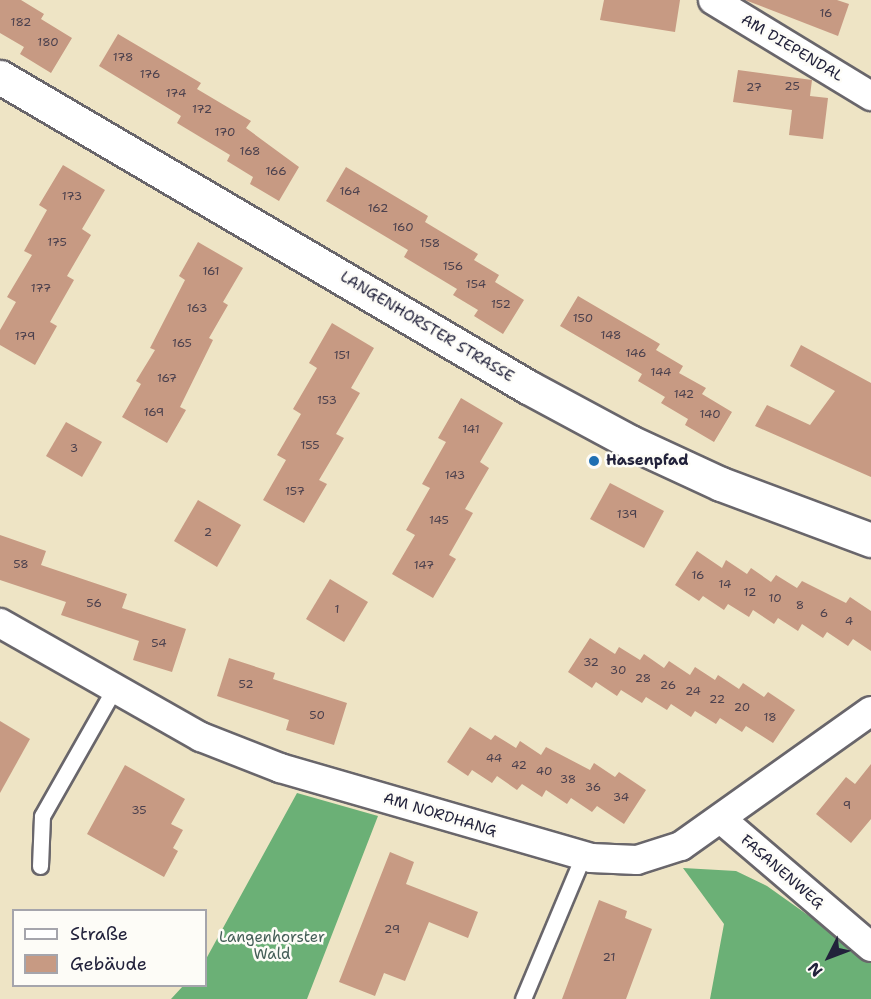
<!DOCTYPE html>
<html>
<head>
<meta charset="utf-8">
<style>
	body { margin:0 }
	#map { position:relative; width:871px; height:999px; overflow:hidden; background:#eee4c5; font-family:"Shantell Sans",sans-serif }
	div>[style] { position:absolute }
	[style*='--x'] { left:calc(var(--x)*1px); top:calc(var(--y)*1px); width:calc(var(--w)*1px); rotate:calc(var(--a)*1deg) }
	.forest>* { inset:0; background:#6bb076 }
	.building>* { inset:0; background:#c79a83 }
	.roads { filter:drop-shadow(2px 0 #69666b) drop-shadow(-2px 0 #69666b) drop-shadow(0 2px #69666b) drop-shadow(0 -2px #69666b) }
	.service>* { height:15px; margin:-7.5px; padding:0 7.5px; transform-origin:7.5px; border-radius:7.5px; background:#fff }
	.minor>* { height:28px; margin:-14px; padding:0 14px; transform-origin:14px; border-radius:14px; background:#fff }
	.tertiary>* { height:33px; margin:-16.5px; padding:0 16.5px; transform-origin:16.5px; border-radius:16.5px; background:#fff }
	.dots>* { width:16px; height:16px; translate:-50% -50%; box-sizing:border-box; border:3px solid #fdfcf7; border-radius:50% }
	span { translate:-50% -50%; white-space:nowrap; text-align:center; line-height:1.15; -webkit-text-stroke:5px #fdfcf7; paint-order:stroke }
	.number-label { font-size:12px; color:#4b404d }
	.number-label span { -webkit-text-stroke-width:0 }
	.street-label { font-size:15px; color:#22223b }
	.poi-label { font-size:15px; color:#22223b; font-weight:700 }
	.left { translate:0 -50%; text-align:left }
	.park-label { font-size:15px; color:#445e57 }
	.legend { position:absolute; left:12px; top:909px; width:195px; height:78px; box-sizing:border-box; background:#fdfcf7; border:2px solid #a5a5ac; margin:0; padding:8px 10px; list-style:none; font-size:18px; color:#22223b }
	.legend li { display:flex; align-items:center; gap:12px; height:30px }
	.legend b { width:30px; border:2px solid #a5a5ac }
	.north { position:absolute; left:799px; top:927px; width:60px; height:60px; -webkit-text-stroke:4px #fdfcf7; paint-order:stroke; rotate:228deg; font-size:16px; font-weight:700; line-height:24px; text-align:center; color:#22223b }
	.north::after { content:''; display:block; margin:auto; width:21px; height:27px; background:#22223b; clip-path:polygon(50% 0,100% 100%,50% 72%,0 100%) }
</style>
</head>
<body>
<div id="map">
	<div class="forest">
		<i style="clip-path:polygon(297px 793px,378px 816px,307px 999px,171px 999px,183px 986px,206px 986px,206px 959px)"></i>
		<i style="clip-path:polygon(683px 868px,736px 871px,767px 886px,871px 960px,871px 999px,710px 999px,724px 924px)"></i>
	</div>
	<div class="building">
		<i style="clip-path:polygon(0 0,21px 0,44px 14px,41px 19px,72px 38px,51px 73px,20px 54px,24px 47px,0 33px)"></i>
		<i style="clip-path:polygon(604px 0,680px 0,675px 32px,600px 20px)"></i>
		<i style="clip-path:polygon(745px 0,837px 0,849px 4px,838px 36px)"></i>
		<i style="clip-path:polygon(118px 34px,201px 83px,197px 89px,251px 121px,246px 128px,299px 167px,279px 201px,250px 184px,253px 177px,227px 161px,230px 155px,177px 123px,181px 116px,99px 66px)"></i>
		<i style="clip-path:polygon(738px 70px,812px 80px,810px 96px,828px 98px,823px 139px,789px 135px,792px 110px,733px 102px)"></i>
		<i style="clip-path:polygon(63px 165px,105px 190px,82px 229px,91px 235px,67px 276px,74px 280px,50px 322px,57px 326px,35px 365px,0 345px,0 330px,16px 302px,7px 297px,32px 255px,24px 251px,47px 210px,39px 205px)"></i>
		<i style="clip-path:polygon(346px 167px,428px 216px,425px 222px,478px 254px,474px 260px,499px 275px,495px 282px,524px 300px,503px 334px,474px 316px,478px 310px,453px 295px,457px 289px,404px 257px,408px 250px,326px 201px)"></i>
		<i style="clip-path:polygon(198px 242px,243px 268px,223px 302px,228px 305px,209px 338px,213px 340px,180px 407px,186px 410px,167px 443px,122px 417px,141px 384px,136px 381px,155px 350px,150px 348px,185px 280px,179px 276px)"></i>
		<i style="clip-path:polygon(578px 296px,660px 344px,656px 350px,683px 366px,679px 373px,706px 388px,702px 394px,732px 412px,714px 442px,685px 425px,688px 419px,661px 403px,665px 397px,638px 381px,642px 374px,560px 326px)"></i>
		<i style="clip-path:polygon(332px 323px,374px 348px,351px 388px,360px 393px,336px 434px,344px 438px,319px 480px,327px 484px,304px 523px,263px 500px,286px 460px,277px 455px,301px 414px,293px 409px,317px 368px,309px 363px)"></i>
		<i style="clip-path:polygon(801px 345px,871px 383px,871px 477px,755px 426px,767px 405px,810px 425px,835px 391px,790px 366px)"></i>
		<i style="clip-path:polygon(461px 398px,503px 423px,480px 462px,489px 468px,465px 509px,473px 513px,449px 555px,456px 559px,433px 598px,392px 574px,415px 535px,406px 530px,430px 488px,422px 484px,446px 442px,438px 438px)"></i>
		<i style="clip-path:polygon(66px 422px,102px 442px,82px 477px,46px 456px)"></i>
		<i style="clip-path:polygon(610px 483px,664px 511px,644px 548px,590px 519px)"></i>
		<i style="clip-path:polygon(198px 500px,241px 525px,217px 567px,174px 541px)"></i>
		<i style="clip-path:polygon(0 535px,46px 551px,41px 565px,127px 594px,122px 608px,186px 629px,172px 672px,133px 660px,139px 641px,61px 615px,66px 602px,0 580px)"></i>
		<i style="clip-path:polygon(697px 551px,722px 568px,726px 560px,747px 574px,751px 568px,771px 582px,776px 575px,797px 588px,802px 581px,846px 603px,850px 597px,871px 611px,871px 651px,853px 639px,848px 646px,827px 632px,823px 638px,802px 624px,798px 631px,778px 618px,774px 624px,753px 610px,749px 617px,728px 604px,724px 610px,703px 596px,699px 601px,675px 585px)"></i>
		<i style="clip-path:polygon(330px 579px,368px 602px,344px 642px,306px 619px)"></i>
		<i style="clip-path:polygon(590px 638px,615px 654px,619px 647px,640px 660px,644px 654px,664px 668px,669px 661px,690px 675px,695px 667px,715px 680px,718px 675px,739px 689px,743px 683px,764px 697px,768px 692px,795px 710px,773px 743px,746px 726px,742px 732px,720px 718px,716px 724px,695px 711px,691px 717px,671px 704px,667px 710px,646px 697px,642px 703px,621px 690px,617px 696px,596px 682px,592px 688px,568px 672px)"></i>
		<i style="clip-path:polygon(229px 658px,275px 673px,273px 679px,347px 703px,334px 745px,286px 730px,289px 720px,217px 696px)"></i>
		<i style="clip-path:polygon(0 721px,30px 739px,0 793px)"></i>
		<i style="clip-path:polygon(470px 727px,491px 740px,495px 735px,516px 748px,520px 741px,541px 755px,546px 747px,590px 770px,594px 763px,615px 777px,619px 772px,646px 790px,624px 824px,597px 806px,592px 812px,571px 798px,567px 804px,546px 790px,542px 797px,522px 784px,517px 790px,497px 776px,492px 783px,472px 770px,468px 776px,447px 762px)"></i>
		<i style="clip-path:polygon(871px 764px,871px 819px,851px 843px,816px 814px,846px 777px,855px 784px)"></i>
		<i style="clip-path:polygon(125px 765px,185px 799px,171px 824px,183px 830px,173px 848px,178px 851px,164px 877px,87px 834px)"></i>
		<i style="clip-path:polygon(390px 852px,414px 862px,406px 884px,478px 912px,468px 938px,429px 922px,405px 981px,384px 973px,375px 996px,339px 982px)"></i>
		<i style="clip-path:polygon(599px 900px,627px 911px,625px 918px,652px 929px,626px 999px,562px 999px)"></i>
	</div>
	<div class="roads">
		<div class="service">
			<i style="--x:40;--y:866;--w:50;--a:-87.7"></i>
			<i style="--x:42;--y:816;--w:146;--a:-60.4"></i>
			<i style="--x:523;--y:999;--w:155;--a:-67.2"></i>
		</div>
		<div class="minor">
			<i style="--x:713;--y:0;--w:185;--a:31.3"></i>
			<i style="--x:0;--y:623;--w:231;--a:29.6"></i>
			<i style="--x:201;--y:737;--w:85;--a:21.4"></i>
			<i style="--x:280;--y:768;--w:324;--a:16.1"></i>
			<i style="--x:591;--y:858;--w:46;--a:2.5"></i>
			<i style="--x:637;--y:860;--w:46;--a:-17.7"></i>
			<i style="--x:681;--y:846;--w:233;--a:-35.4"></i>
			<i style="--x:721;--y:819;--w:197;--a:40.5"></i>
		</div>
		<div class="tertiary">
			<i style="--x:0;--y:77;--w:612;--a:30.42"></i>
			<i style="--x:528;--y:387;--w:116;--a:28.3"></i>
			<i style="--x:630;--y:442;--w:100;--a:24.8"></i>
			<i style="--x:721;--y:484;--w:160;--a:20.5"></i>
		</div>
	</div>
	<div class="dots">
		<i style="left:594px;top:461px;background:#1f6fb2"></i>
	</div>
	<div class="number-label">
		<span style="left:826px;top:14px">16</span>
		<span style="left:21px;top:23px">182</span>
		<span style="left:48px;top:43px">180</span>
		<span style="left:123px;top:58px">178</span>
		<span style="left:150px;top:75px">176</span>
		<span style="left:792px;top:87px">25</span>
		<span style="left:754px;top:88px">27</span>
		<span style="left:176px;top:94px">174</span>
		<span style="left:202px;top:110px">172</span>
		<span style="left:225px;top:133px">170</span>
		<span style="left:250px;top:152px">168</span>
		<span style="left:276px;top:172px">166</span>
		<span style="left:350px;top:192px">164</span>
		<span style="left:72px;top:197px">173</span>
		<span style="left:378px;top:209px">162</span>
		<span style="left:403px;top:228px">160</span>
		<span style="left:57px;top:243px">175</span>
		<span style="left:430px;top:244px">158</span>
		<span style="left:453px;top:267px">156</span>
		<span style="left:211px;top:272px">161</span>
		<span style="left:476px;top:285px">154</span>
		<span style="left:41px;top:289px">177</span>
		<span style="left:501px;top:305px">152</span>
		<span style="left:197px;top:309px">163</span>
		<span style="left:583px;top:319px">150</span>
		<span style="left:611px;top:336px">148</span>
		<span style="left:25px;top:337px">179</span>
		<span style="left:182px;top:344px">165</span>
		<span style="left:636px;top:354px">146</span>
		<span style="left:342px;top:356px">151</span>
		<span style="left:661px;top:373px">144</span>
		<span style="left:167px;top:379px">167</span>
		<span style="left:684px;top:395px">142</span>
		<span style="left:327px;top:401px">153</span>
		<span style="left:154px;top:413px">169</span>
		<span style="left:710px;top:415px">140</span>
		<span style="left:471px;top:430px">141</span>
		<span style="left:310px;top:446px">155</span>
		<span style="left:74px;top:449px">3</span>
		<span style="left:455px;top:476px">143</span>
		<span style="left:295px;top:492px">157</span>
		<span style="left:627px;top:515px">139</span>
		<span style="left:439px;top:521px">145</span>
		<span style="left:208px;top:533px">2</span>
		<span style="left:21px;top:565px">58</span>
		<span style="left:424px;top:566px">147</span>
		<span style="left:698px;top:576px">16</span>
		<span style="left:725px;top:585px">14</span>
		<span style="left:750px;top:593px">12</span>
		<span style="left:775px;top:599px">10</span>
		<span style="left:94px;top:604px">56</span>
		<span style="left:800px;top:606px">8</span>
		<span style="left:337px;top:610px">1</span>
		<span style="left:824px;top:614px">6</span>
		<span style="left:849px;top:622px">4</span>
		<span style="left:159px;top:644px">54</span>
		<span style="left:591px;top:663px">32</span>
		<span style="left:618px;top:671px">30</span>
		<span style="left:643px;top:679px">28</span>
		<span style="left:246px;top:685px">52</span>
		<span style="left:668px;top:686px">26</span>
		<span style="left:693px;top:692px">24</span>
		<span style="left:717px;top:700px">22</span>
		<span style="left:742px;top:708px">20</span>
		<span style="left:317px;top:716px">50</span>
		<span style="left:770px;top:718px">18</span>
		<span style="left:494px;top:759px">44</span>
		<span style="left:519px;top:766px">42</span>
		<span style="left:544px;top:772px">40</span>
		<span style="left:568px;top:780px">38</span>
		<span style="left:593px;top:788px">36</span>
		<span style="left:621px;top:798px">34</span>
		<span style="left:847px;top:806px">9</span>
		<span style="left:139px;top:811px">35</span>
		<span style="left:392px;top:930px">29</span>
		<span style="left:609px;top:958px">21</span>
	</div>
	<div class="street-label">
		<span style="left:792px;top:48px;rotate:31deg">AM DIEPENDAL</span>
		<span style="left:427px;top:327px;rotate:31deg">LANGENHORSTER STRASSE</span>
		<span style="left:440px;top:815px;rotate:17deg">AM NORDHANG</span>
		<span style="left:782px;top:872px;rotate:41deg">FASANENWEG</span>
	</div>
	<div class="poi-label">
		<span class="left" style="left:606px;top:461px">Hasenpfad</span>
	</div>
	<div class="park-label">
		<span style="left:272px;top:946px">Langenhorster<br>Wald</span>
	</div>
	<ul class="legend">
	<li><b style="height:8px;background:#fff"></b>Straße</li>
	<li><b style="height:16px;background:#c79a83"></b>Gebäude</li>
	</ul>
	<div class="north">N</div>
</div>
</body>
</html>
